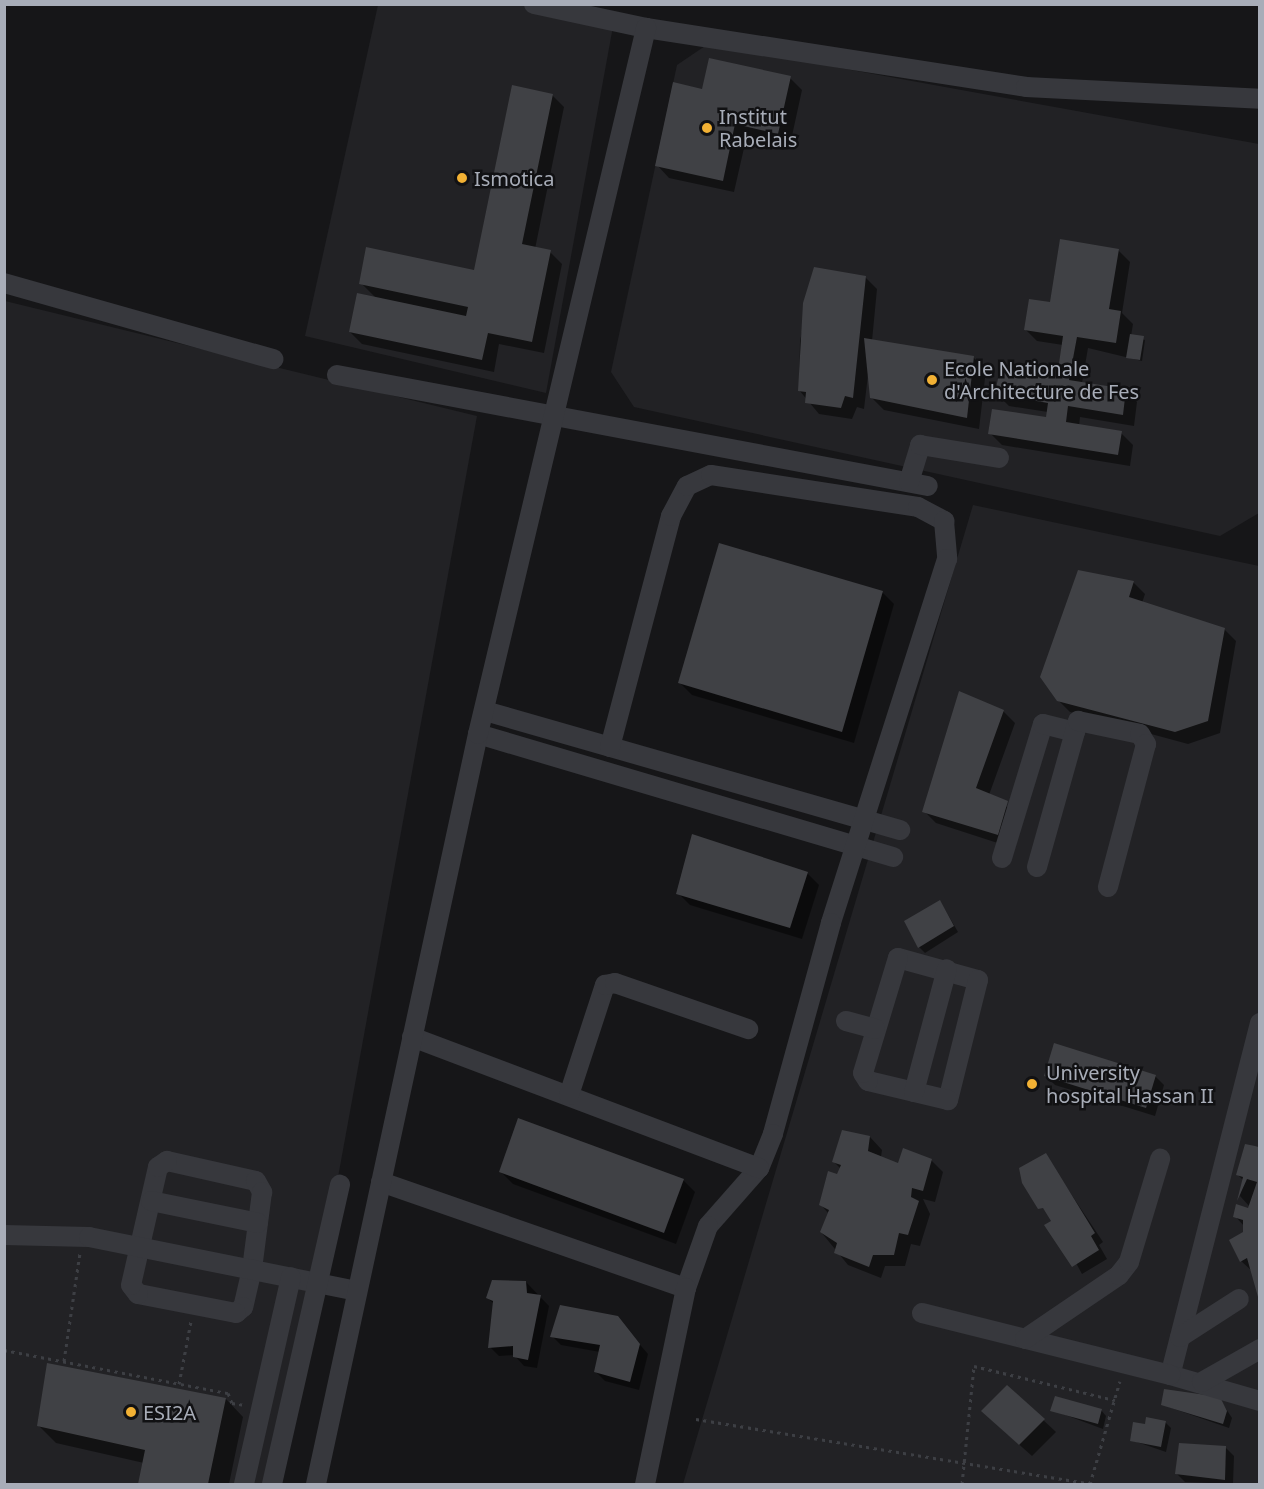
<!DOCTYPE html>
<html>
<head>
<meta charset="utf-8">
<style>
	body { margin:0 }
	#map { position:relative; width:1264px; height:1489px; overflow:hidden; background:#161618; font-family:"Noto Sans",sans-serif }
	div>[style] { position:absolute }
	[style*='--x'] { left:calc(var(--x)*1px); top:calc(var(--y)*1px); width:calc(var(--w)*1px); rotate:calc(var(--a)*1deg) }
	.built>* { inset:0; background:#222225 }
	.shadow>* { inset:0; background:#0007 }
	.building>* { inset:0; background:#404145 }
	.path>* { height:3px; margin-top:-1.5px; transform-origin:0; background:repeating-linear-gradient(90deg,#3d3f44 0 3px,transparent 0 7.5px) }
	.minor>* { height:20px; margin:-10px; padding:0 10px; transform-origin:10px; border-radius:10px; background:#37383d }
	.dots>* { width:16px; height:16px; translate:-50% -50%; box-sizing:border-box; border:3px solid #111113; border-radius:50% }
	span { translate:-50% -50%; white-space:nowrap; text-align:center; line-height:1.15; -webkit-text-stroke:5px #111113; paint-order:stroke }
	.poi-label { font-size:20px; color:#a8adb8 }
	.left { translate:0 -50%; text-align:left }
	.frame { position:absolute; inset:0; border:6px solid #a8adb8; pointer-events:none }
</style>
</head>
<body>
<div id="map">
	<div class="built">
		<i style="clip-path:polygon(378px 5px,526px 5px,614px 21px,546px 393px,305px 336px)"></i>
		<i style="clip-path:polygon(708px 44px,1259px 144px,1259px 513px,1220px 536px,634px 407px,611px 372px,677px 65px)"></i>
		<i style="clip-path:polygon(5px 301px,477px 416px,282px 1484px,5px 1484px)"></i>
		<i style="clip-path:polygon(973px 505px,1259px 566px,1259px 1484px,683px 1484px)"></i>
	</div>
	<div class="shadow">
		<i style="clip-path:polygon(790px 78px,802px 90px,790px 145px,747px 135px,734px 192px,669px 178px,657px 165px,703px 90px)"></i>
		<i style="clip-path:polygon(552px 95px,564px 107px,535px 249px,550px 252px,562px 264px,544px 353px,499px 344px,494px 372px,362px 344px,350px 332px,376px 298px,361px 283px,476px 272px)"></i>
		<i style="clip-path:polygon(1118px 250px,1130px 262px,1122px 313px,1133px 324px,1131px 336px,1145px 340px,1142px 361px,1088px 348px,1082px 383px,1125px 390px,1137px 402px,1134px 426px,1080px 417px,1079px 426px,1121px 433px,1133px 445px,1130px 466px,1002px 445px,990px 433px,1047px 419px,1048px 412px,1009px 406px,997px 394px,1058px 378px,1063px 345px,1037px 341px,1025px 329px)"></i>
		<i style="clip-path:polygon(815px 269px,865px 277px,877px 289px,872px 341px,974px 358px,986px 370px,979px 429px,884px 410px,872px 398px,868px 375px,864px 409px,857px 407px,852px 419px,819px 414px,799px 390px,800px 341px)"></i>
		<i style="clip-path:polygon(1133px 582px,1145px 594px,1142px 603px,1224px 629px,1236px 641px,1220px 733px,1188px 744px,1070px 712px,1058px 700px)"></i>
		<i style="clip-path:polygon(882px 592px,894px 604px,854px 743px,692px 695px,680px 683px)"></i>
		<i style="clip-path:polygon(1003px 711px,1015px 723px,989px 795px,1019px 815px,1010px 847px,936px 823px,924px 811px)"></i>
		<i style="clip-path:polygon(807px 873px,819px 885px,802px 939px,690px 905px,678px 893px)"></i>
		<i style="clip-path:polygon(940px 901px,958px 932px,925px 953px,919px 947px)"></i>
		<i style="clip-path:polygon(1046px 1076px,1155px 1076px,1164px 1085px,1155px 1116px,1055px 1085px)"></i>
		<i style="clip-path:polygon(870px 1137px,882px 1150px,881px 1157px,899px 1165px,931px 1160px,943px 1172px,935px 1202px,923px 1199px,930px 1214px,920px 1246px,911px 1244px,905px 1266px,885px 1266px,881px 1278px,848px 1265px,821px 1232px,829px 1214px,821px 1205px,841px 1169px,833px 1161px)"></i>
		<i style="clip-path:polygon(1247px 1146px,1260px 1146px,1260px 1301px,1252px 1271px,1241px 1261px,1244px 1226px,1235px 1216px,1250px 1207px,1240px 1196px,1243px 1180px,1238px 1175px)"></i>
		<i style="clip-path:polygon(1045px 1155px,1103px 1242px,1099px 1245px,1107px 1259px,1082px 1274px,1053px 1221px)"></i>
		<i style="clip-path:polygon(501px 1172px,683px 1180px,695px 1192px,676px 1244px,513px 1184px)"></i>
		<i style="clip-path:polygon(526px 1282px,549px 1306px,537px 1368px,524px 1366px,514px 1355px,499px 1356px,490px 1347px,494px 1304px,488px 1298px)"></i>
		<i style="clip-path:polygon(617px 1318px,648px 1354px,639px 1390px,605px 1381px,596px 1372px,600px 1352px,561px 1345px,552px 1336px)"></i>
		<i style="clip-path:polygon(1008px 1387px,1056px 1432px,1032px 1456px,995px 1423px)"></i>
		<i style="clip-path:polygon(1219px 1398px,1232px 1418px,1229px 1428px,1163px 1405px)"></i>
		<i style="clip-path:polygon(226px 1399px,243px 1417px,229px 1484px,139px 1484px,144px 1463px,56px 1443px,38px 1425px)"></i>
		<i style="clip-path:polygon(1052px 1410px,1101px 1410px,1106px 1416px,1103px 1429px)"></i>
		<i style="clip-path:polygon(1165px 1422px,1171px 1428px,1166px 1452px,1131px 1440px,1146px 1426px)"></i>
		<i style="clip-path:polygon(1225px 1447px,1234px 1456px,1233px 1484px,1185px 1482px,1176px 1473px)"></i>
	</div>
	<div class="building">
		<i style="clip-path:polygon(709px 58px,791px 76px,778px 134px,735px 124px,723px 181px,655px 166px,673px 82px,702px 89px)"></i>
		<i style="clip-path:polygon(512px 85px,553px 94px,522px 244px,551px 250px,532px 342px,488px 333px,482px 360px,349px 332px,357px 293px,466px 316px,468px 307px,359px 284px,366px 247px,474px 270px)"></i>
		<i style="clip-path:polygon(1060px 239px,1119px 249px,1109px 309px,1121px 311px,1116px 343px,1077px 337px,1069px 380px,1126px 389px,1123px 415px,1068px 406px,1066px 422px,1122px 431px,1118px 455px,988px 434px,992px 409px,1046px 417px,1048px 403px,995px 394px,1000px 368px,1057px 377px,1063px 336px,1024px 330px,1029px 299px,1050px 302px)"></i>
		<i style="clip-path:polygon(814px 267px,866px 276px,853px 398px,845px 396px,841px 408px,805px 403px,806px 392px,798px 391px,803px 303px)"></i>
		<i style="clip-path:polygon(1130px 334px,1144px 336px,1140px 360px,1126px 358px)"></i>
		<i style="clip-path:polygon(864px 338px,974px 356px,967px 418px,870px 398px)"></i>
		<i style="clip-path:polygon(719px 543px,883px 591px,842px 732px,678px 683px)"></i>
		<i style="clip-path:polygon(1078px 570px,1134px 581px,1129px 597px,1225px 628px,1208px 721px,1175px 732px,1057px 701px,1040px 677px)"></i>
		<i style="clip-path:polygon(959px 691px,1004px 710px,976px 788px,1008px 801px,998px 835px,922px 812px)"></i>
		<i style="clip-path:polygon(692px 834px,808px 872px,790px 928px,676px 894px)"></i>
		<i style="clip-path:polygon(940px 900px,954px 926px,918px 948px,904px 921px)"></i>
		<i style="clip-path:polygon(1054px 1043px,1156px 1075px,1146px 1108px,1044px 1076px)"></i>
		<i style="clip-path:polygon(518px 1118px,684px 1179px,664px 1233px,499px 1172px)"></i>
		<i style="clip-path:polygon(842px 1130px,870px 1136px,868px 1151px,898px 1163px,903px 1148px,932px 1159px,923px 1191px,912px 1188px,911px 1197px,919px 1201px,908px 1235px,899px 1233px,894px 1255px,873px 1255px,869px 1267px,834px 1253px,837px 1243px,820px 1232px,829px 1210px,819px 1205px,828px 1171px,837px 1174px,841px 1165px,832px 1162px)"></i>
		<i style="clip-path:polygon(1245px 1144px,1260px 1147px,1260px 1304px,1247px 1258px,1240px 1262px,1229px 1240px,1243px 1232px,1243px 1220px,1233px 1217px,1236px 1204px,1248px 1208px,1257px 1182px,1247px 1179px,1237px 1201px,1243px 1177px,1236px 1175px)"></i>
		<i style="clip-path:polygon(1046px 1153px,1095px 1233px,1091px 1236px,1099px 1250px,1072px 1267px,1044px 1225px,1051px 1221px,1043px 1208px,1038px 1209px,1022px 1183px,1019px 1168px)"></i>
		<i style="clip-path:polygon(492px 1280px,526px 1281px,527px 1293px,541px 1295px,528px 1360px,513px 1357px,513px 1346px,488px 1348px,493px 1301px,486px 1298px)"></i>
		<i style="clip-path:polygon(560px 1305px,618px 1316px,640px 1344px,630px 1382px,594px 1372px,600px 1345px,550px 1337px)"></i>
		<i style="clip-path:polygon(47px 1363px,226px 1398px,208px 1484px,138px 1484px,145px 1450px,37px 1426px)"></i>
		<i style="clip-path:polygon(1007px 1385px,1045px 1419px,1019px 1445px,981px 1411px)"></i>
		<i style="clip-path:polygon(1164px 1389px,1220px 1397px,1227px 1411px,1223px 1424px,1161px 1405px)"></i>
		<i style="clip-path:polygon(1055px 1396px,1102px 1409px,1098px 1424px,1050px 1411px)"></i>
		<i style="clip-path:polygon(1146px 1417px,1166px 1421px,1161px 1447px,1130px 1441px,1133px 1422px,1145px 1424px)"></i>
		<i style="clip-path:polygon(1179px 1443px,1226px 1446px,1225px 1480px,1175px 1474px)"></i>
	</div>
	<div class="path">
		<i style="--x:4;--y:1350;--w:228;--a:10.9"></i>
		<i style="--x:228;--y:1393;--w:11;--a:68"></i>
		<i style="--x:232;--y:1403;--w:12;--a:9"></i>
		<i style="--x:64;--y:1361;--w:109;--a:-81.6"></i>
		<i style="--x:179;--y:1384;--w:64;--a:-79.2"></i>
		<i style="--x:696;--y:1419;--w:402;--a:9.3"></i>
		<i style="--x:962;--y:1484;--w:119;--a:-84.2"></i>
		<i style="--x:974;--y:1366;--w:145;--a:13.6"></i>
		<i style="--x:1090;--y:1484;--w:107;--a:-73.8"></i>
	</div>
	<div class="minor">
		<i style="--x:534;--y:4;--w:115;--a:12.1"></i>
		<i style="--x:646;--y:28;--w:385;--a:8.8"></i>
		<i style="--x:1026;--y:87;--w:234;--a:2.9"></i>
		<i style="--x:4;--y:283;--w:280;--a:15.8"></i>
		<i style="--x:337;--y:375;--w:601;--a:10.64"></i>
		<i style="--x:909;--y:482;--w:39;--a:-73"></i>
		<i style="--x:920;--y:445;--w:80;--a:9.3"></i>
		<i style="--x:485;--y:711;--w:432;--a:16"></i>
		<i style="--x:478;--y:734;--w:433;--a:16.5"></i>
		<i style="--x:610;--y:747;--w:239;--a:-75.2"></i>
		<i style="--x:671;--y:516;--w:34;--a:-62"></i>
		<i style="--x:687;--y:486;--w:26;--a:-25"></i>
		<i style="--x:711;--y:475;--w:209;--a:8.8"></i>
		<i style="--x:918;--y:507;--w:30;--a:28"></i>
		<i style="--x:944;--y:521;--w:38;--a:85"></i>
		<i style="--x:947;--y:559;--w:382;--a:107.7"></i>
		<i style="--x:831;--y:923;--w:219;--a:105.4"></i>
		<i style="--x:773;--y:1134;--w:37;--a:112"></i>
		<i style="--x:759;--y:1168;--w:77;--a:131.3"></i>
		<i style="--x:708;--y:1226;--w:66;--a:109.5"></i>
		<i style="--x:1002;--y:858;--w:140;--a:-73"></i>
		<i style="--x:1043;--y:724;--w:33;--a:14"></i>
		<i style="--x:1037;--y:867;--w:152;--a:-74.3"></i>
		<i style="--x:1078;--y:721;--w:63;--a:11.8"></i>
		<i style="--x:1140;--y:734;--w:12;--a:59"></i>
		<i style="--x:1146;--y:744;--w:148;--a:104.9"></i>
		<i style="--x:898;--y:958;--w:83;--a:15.4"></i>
		<i style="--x:978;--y:980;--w:124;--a:104"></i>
		<i style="--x:948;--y:1100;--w:82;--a:-166.6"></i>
		<i style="--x:868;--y:1081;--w:9;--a:-122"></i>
		<i style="--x:863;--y:1073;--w:120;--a:-73.1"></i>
		<i style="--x:846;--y:1021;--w:30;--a:15"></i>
		<i style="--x:1260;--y:1023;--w:363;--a:104.3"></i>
		<i style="--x:1170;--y:1375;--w:94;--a:16.1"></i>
		<i style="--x:412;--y:1037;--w:371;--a:20.7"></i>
		<i style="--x:914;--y:1092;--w:127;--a:-75"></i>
		<i style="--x:569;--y:1095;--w:116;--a:-71.9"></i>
		<i style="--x:605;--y:985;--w:10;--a:-11"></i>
		<i style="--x:615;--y:983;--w:141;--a:19.1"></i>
		<i style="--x:167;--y:1161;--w:91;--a:12.7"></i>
		<i style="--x:256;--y:1181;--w:13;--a:61"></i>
		<i style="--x:262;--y:1192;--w:78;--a:97.4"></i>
		<i style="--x:252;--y:1269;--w:39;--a:103"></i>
		<i style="--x:243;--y:1307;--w:9;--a:139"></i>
		<i style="--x:236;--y:1313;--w:100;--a:-169"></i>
		<i style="--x:138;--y:1294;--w:11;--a:-128"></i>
		<i style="--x:131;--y:1285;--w:121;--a:-77.1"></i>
		<i style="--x:158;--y:1167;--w:11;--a:-34"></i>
		<i style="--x:381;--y:1182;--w:323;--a:19.2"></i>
		<i style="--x:686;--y:1288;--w:200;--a:101.8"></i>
		<i style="--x:151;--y:1201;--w:109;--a:11.6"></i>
		<i style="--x:4;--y:1235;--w:85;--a:1.3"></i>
		<i style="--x:89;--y:1237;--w:272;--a:11.4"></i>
		<i style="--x:922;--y:1313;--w:256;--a:14"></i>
		<i style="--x:1180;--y:1337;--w:70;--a:-32.8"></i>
		<i style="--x:1025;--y:1339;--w:114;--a:-34.2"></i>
		<i style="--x:1119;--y:1275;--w:16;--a:-52"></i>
		<i style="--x:1129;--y:1262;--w:108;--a:-73.2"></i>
		<i style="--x:1202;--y:1382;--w:67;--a:-29.6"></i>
		<i style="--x:244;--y:1484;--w:212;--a:-77.2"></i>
		<i style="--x:272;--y:1484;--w:307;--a:-77.2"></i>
		<i style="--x:316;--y:1484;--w:767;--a:-77.81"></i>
		<i style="--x:478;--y:734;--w:726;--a:-76.61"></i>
	</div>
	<div class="dots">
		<i style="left:707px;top:128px;background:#f2b134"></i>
		<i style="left:462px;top:178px;background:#f2b134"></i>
		<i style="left:932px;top:380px;background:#f2b134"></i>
		<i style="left:1032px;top:1084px;background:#f2b134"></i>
		<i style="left:131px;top:1412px;background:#f2b134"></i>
	</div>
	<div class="poi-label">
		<span class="left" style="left:719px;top:128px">Institut<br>Rabelais</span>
		<span class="left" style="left:474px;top:178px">Ismotica</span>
		<span class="left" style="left:944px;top:380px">Ecole Nationale<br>d'Architecture de Fes</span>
		<span class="left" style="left:1046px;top:1084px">University<br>hospital Hassan II</span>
		<span class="left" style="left:143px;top:1412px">ESI2A</span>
	</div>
	<div class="frame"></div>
</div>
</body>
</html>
